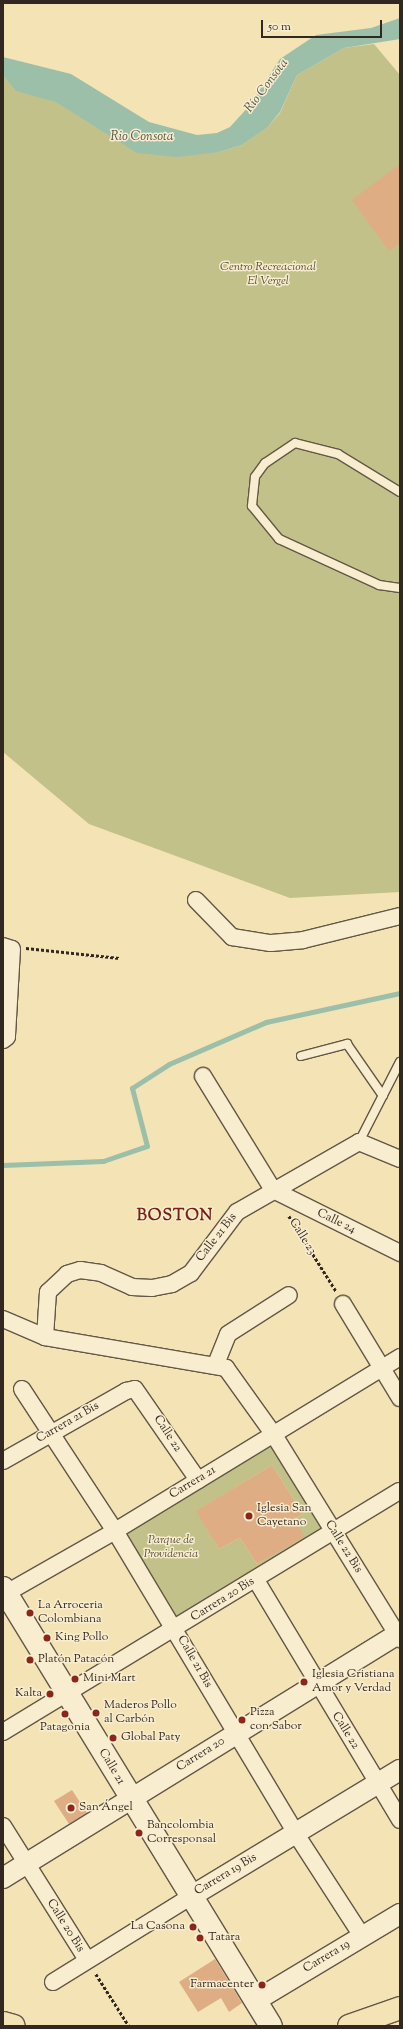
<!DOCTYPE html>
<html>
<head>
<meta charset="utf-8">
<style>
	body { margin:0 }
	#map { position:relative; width:403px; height:2029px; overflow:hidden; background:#f4e3b5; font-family:"Sorts Mill Goudy",serif }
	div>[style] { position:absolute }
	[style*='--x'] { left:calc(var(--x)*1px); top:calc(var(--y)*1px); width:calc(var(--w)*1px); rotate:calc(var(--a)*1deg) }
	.green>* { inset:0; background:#c2c189 }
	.water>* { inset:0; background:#9cbfa9 }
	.stream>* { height:5px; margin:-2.5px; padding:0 2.5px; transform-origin:2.5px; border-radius:2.5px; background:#9cbfa9 }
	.building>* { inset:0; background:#dfad84 }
	.path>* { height:2.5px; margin-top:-1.25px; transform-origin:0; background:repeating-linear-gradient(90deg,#332821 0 3px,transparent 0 5px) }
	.roads { filter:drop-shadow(1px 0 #635746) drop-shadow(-1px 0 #635746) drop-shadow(0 1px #635746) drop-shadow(0 -1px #635746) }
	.service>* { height:8px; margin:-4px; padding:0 4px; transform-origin:4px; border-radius:4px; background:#f8edcf }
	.minor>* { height:16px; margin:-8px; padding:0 8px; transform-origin:8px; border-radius:8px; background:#f8edcf }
	.tertiary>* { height:20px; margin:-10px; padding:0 10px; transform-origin:10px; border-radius:10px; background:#f8edcf }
	.secondary>* { height:22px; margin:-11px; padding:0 11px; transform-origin:11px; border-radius:11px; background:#f8edcf }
	.primary>* { height:22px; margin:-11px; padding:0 11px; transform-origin:11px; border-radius:11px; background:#f4e3b5 }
	.dots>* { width:11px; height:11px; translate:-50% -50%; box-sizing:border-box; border:2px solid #f8edcf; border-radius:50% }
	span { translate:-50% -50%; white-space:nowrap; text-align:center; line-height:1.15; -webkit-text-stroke:3px #f8edcf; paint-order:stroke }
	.park-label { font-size:12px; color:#574e3b; font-style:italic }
	.street-label { font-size:12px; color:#332821 }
	.poi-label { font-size:12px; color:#332821 }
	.left { translate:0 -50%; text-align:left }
	.right { translate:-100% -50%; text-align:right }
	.water-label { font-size:13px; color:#52554a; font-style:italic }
	.district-label { font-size:16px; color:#7a1f14; font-weight:700; letter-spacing:1px }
	.frame { position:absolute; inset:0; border:4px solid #332821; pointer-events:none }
	.scale { position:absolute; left:261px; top:20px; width:121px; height:18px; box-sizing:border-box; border:2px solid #332821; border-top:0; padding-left:5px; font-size:12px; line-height:14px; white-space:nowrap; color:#332821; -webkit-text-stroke:3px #f8edcf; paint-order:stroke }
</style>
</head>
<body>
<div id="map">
	<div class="green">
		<i style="clip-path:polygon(374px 44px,400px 75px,400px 492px,338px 454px,320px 449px,400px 492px,400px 892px,290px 898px,89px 824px,3px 752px,3px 65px,219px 152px,242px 145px,267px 128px,280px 113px,297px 75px,344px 48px)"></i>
		<i style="clip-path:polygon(evenodd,274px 1435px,334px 1532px,175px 1629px,115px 1531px,274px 1435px,272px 1465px,303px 1514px,294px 1519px,304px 1537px,257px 1564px,240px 1538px,219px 1549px,197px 1511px,272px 1465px)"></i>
	</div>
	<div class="water">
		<i style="clip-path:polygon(400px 18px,400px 39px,344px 48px,297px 75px,280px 112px,267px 128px,242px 145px,219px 152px,177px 157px,137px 153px,56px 102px,16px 91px,3px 75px,3px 57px,71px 74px,149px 122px,197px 135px,217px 133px,230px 127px,250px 105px,280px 59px,316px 35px,371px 28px)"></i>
	</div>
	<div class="stream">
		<i style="--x:3;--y:1165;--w:100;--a:-2.3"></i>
		<i style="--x:103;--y:1161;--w:46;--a:-18.8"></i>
		<i style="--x:147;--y:1146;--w:60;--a:-104.5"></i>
		<i style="--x:132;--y:1088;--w:44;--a:-33"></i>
		<i style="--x:169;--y:1064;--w:106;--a:-23.4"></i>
		<i style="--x:266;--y:1022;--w:137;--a:-12.2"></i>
	</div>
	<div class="building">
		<i style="clip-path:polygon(400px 164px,400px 243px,389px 251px,352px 200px)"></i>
		<i style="clip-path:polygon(272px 1465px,303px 1514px,294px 1519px,305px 1537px,257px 1564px,240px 1538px,219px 1549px,196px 1511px)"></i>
		<i style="clip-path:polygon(72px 1790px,87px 1813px,69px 1824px,54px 1801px)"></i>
		<i style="clip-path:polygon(215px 1959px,242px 2003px,229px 2012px,221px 1998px,198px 2012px,179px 1982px)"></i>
	</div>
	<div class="path">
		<i style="--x:26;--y:948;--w:94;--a:6.1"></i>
		<i style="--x:289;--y:1216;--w:89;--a:57.9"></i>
		<i style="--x:96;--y:1974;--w:62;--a:57.6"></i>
	</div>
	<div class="roads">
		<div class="service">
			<i style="--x:400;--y:492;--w:73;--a:-148.5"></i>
			<i style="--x:338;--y:454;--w:44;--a:-165.7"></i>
			<i style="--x:295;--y:443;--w:36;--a:146"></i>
			<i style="--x:265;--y:463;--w:17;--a:126"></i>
			<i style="--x:255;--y:477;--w:29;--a:96"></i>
			<i style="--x:252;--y:506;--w:43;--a:50.7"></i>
			<i style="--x:279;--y:539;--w:110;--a:24.7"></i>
			<i style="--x:379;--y:585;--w:21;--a:8"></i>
			<i style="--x:301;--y:1056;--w:48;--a:-14.6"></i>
			<i style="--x:347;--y:1044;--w:63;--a:55.3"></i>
			<i style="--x:359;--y:1142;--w:90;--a:-62.9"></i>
		</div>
		<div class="minor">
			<i style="--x:196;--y:900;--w:52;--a:45.8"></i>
			<i style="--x:232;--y:937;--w:39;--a:9"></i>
			<i style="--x:271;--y:943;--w:32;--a:-5"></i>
			<i style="--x:303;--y:940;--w:100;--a:-13.9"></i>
			<i style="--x:3;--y:946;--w:9;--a:18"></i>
			<i style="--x:12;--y:949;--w:88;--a:93.3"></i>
			<i style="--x:7;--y:1037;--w:5;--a:143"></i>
			<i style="--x:203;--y:1076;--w:134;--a:58.4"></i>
			<i style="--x:273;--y:1190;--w:142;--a:26.4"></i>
			<i style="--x:343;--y:1304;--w:110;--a:58.8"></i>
			<i style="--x:3;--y:1319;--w:46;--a:23.2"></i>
			<i style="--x:45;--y:1337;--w:45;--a:-86.2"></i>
			<i style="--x:48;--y:1292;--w:26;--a:-43"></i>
			<i style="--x:67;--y:1274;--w:14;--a:-17"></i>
			<i style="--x:80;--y:1270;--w:21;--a:8"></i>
			<i style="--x:101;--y:1273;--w:34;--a:24"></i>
			<i style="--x:132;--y:1287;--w:20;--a:3"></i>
			<i style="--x:152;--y:1288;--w:20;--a:-11"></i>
			<i style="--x:172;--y:1284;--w:22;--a:-30"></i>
			<i style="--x:191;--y:1273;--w:76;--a:-53"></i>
			<i style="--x:237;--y:1212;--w:141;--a:-29.8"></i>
			<i style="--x:359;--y:1142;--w:44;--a:22.5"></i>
			<i style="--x:45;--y:1337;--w:184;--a:9.7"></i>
			<i style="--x:226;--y:1368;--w:82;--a:54.4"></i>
			<i style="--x:274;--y:1435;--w:240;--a:58.3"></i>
			<i style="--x:216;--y:1364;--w:32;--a:-68"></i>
			<i style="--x:228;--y:1334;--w:72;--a:-32.6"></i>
			<i style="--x:22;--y:1389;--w:170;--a:56.8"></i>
			<i style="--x:115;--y:1531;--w:353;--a:59.1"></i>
			<i style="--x:296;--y:1834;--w:121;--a:57.1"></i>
			<i style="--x:3;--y:1461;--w:142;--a:-29.6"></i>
			<i style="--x:126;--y:1391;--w:9;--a:-13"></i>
			<i style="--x:135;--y:1389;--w:111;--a:55.3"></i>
			<i style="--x:256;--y:1580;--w:280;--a:59"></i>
			<i style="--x:3;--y:1595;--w:129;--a:-29.7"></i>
			<i style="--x:115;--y:1531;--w:334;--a:-31.4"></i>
			<i style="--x:3;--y:1732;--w:464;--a:-31.3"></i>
			<i style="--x:3;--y:1826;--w:158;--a:57.9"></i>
			<i style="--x:53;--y:1982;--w:161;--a:-31.8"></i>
		</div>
		<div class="tertiary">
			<i style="--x:3;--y:1878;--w:467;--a:-31.7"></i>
			<i style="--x:190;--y:1897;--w:245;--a:-31.2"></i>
			<i style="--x:255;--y:2001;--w:169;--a:-31"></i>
		</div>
		<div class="secondary">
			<i style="--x:3;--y:1588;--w:513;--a:58.54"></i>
		</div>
		<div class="primary">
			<i style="--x:3;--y:2023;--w:11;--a:15"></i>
			<i style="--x:349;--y:2026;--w:54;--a:-19.4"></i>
		</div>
	</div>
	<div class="dots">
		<i style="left:249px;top:1516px;background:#8f2418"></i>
		<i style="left:30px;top:1613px;background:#8f2418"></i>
		<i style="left:47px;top:1638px;background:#8f2418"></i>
		<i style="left:30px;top:1660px;background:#8f2418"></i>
		<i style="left:75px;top:1679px;background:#8f2418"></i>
		<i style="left:304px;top:1682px;background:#8f2418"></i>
		<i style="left:50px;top:1694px;background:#8f2418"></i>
		<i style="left:96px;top:1713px;background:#8f2418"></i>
		<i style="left:65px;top:1714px;background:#8f2418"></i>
		<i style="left:242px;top:1720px;background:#8f2418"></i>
		<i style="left:113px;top:1738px;background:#8f2418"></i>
		<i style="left:71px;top:1808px;background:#8f2418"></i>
		<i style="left:139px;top:1833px;background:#8f2418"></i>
		<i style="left:193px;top:1927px;background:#8f2418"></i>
		<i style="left:200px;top:1938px;background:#8f2418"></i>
		<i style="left:262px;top:1985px;background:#8f2418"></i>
	</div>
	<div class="park-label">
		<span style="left:268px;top:275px">Centro Recreacional<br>El Vergel</span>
		<span style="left:171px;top:1548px">Parque de<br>Providencia</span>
	</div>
	<div class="street-label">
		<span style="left:336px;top:1222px;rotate:26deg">Calle 24</span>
		<span style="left:302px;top:1237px;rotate:58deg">Calle 23</span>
		<span style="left:217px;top:1238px;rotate:-52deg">Calle 21 Bis</span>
		<span style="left:68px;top:1423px;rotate:-30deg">Carrera 21 Bis</span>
		<span style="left:167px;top:1434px;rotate:57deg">Calle 22</span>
		<span style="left:193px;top:1483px;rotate:-31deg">Carrera 21</span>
		<span style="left:343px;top:1547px;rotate:58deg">Calle 22 Bis</span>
		<span style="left:223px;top:1600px;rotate:-32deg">Carrera 20 Bis</span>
		<span style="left:194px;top:1662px;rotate:60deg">Calle 21 Bis</span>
		<span style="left:345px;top:1731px;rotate:58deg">Calle 22</span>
		<span style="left:201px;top:1755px;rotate:-32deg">Carrera 20</span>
		<span style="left:111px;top:1767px;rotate:59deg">Calle 21</span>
		<span style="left:226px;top:1875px;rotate:-31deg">Carrera 19 Bis</span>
		<span style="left:65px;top:1926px;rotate:58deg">Calle 20 Bis</span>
		<span style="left:327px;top:1957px;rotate:-31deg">Carrera 19</span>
	</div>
	<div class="poi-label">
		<span class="left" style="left:257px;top:1516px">Iglesia San<br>Cayetano</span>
		<span class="left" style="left:38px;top:1613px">La Arroceria<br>Colombiana</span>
		<span class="left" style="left:55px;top:1638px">King Pollo</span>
		<span class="left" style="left:38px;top:1660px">Platón Patacón</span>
		<span class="left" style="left:312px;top:1682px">Iglesia Cristiana<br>Amor y Verdad</span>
		<span class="left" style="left:83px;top:1679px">Mini Mart</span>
		<span class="right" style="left:42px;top:1694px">Kalta</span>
		<span class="left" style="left:104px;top:1713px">Maderos Pollo<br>al Carbón</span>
		<span class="left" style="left:250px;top:1720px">Pizza<br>con Sabor</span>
		<span style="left:65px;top:1728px">Patagonia</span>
		<span class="left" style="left:121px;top:1738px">Global Paty</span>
		<span class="left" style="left:79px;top:1808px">San Ángel</span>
		<span class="left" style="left:147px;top:1833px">Bancolombia<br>Corresponsal</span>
		<span class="right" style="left:185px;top:1927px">La Casona</span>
		<span class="left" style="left:208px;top:1938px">Tatara</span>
		<span class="right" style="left:254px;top:1985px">Farmacenter</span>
	</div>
	<div class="water-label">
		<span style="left:267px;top:86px;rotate:-53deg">Río Consota</span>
		<span style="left:142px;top:137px">Rio Consota</span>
	</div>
	<div class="district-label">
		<span style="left:175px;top:1217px">BOSTON</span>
	</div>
	<div class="frame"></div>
	<div class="scale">50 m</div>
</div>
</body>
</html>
